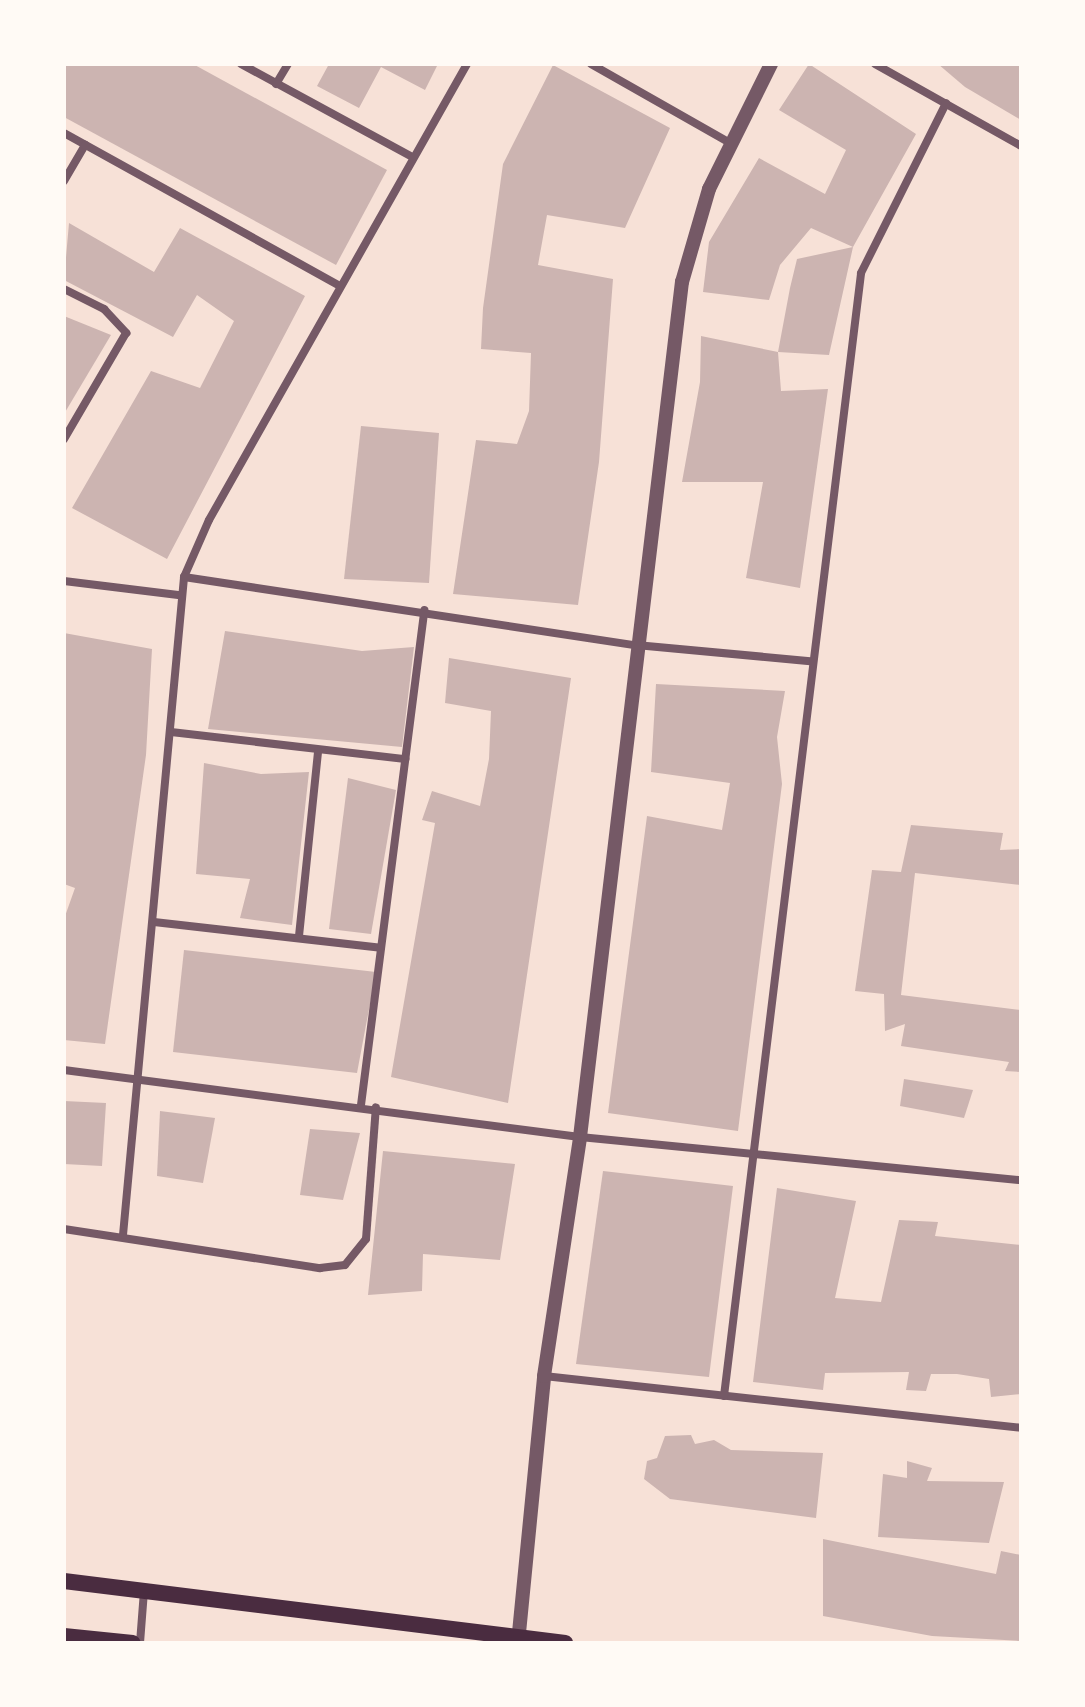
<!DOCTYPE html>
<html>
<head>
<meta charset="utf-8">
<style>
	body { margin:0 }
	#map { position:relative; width:1085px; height:1707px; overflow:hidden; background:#f7e1d7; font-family:Rubik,sans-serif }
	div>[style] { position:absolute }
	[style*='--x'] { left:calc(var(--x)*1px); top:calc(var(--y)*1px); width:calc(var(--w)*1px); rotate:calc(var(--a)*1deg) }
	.building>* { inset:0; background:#ccb4b1 }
	.minor>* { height:8px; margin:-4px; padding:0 4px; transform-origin:4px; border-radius:4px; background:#755966 }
	.tertiary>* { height:14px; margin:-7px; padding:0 7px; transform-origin:7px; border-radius:7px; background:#755966 }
	.secondary>* { height:16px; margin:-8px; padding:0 8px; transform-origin:8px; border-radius:8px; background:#4a2c40 }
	span { translate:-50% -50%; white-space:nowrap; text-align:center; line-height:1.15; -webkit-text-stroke:8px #fffaf5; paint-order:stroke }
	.frame { position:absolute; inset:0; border:66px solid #fffaf5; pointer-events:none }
</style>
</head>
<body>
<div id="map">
	<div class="building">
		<i style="clip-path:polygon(64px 64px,193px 64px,387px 170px,336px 265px,64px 117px)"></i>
		<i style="clip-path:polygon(329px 64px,438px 64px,425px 90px,381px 67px,359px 108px,317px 86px)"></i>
		<i style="clip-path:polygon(809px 64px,916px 134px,853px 247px,829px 355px,778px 352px,790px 288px,797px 259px,853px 247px,811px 228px,780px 265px,769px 300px,703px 292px,709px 242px,759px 158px,825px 194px,846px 150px,779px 110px)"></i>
		<i style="clip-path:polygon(938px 64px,1021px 64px,1021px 120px,965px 87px)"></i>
		<i style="clip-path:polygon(553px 65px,670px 128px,625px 228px,547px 215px,538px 265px,613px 279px,599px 462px,578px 605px,453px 594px,476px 440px,517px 444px,529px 411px,531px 353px,481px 349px,483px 308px,503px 164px)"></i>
		<i style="clip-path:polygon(69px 223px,154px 272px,180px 228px,305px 296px,167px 559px,72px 508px,151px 371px,200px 388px,234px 321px,197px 295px,173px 337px,64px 280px)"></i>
		<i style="clip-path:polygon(64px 316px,111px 335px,64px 414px)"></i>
		<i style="clip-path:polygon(701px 336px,778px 352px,781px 391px,828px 389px,800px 588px,746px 578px,763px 482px,682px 482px,700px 382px)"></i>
		<i style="clip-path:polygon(361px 426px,439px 433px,429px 583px,344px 579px)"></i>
		<i style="clip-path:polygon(225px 631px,362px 651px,414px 647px,402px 747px,208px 729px)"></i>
		<i style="clip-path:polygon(64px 633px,152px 649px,146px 755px,105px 1044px,64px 1040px,64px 919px,75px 888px,64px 884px)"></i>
		<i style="clip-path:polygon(449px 658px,571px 678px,508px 1103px,391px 1077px,435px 823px,422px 820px,432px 791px,480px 806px,489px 759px,491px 711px,445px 703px)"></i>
		<i style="clip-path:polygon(656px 684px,785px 691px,777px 737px,782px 784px,738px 1131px,608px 1113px,647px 816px,722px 830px,730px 783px,651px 772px)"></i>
		<i style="clip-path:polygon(204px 763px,261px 774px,309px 772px,292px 925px,240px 918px,250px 879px,196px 874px)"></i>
		<i style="clip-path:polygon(348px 778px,396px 790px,371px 934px,329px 929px)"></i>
		<i style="clip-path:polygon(911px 825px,1003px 833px,1000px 850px,1021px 849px,1021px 885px,915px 873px,901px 995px,1021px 1010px,1021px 1072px,1005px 1071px,1009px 1062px,901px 1046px,905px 1024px,885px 1031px,884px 994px,855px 991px,872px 870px,901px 872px)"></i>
		<i style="clip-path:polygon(184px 950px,376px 972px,357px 1073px,173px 1052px)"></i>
		<i style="clip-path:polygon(904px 1079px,973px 1090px,964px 1118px,900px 1106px)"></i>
		<i style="clip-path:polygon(64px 1101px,106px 1103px,102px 1166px,64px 1164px)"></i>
		<i style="clip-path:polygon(160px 1111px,215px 1118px,203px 1183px,157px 1176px)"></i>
		<i style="clip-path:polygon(310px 1129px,360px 1133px,343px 1200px,300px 1195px)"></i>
		<i style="clip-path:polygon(383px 1151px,515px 1164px,500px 1260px,423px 1254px,422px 1291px,368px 1295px)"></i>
		<i style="clip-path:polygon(603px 1171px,733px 1186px,709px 1377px,576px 1364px)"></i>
		<i style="clip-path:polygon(777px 1188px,856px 1201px,835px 1298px,881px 1302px,899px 1220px,938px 1222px,935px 1236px,1021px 1245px,1021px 1394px,991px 1397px,989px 1379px,957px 1374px,931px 1374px,926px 1391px,906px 1390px,909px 1372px,825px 1373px,823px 1390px,753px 1382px)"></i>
		<i style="clip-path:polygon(691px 1435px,695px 1444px,714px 1440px,731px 1450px,823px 1453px,816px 1518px,670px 1499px,644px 1479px,647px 1461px,657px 1458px,665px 1436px)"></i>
		<i style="clip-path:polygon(907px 1461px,932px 1468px,927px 1481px,1004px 1482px,989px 1543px,878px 1537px,883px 1474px,907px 1478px)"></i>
		<i style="clip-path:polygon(823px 1539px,996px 1574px,1001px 1551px,1021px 1555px,1021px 1641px,932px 1636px,823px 1616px)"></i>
	</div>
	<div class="minor">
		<i style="--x:241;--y:64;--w:195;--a:28.5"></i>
		<i style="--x:591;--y:64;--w:162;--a:29.6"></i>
		<i style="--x:875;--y:64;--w:167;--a:29.3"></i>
		<i style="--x:276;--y:84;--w:23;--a:-59"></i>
		<i style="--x:64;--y:133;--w:316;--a:29"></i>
		<i style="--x:64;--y:181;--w:42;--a:-59.7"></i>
		<i style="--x:64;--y:289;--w:45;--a:26.6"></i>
		<i style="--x:104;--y:309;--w:33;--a:47"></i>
		<i style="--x:126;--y:333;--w:123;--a:120.3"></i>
		<i style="--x:184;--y:577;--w:62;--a:-66.3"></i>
		<i style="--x:209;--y:520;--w:524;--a:-60.5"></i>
		<i style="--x:64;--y:581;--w:115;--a:7"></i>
		<i style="--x:171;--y:732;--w:236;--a:6.6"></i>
		<i style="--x:154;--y:922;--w:228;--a:6.5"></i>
		<i style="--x:299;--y:936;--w:186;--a:-84.1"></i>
		<i style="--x:64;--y:1070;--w:520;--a:7.4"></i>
		<i style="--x:580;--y:1137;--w:443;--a:5.6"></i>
		<i style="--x:361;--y:1105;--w:499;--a:-82.7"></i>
		<i style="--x:64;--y:1229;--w:259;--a:8.7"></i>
		<i style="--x:320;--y:1268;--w:25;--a:-7"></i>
		<i style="--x:345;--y:1265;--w:33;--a:-51"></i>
		<i style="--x:366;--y:1239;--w:132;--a:-85.7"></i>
		<i style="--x:123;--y:1235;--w:661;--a:-84.7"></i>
		<i style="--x:184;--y:577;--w:457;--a:8.6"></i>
		<i style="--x:636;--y:645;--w:175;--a:5.3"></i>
		<i style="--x:544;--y:1376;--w:480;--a:6.2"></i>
		<i style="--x:724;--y:1396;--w:1131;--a:-83.04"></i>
		<i style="--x:861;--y:273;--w:190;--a:-63.4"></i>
		<i style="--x:140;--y:1643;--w:52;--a:-85.6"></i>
	</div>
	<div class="tertiary">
		<i style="--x:518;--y:1643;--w:268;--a:-84.4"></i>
		<i style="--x:544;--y:1376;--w:242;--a:-81.4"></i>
		<i style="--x:580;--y:1137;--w:861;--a:-83.2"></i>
		<i style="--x:682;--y:282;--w:97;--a:-73.8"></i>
		<i style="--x:709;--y:189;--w:140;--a:-63.6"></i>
	</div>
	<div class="secondary">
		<i style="--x:64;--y:1581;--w:505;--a:7.05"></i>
		<i style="--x:64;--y:1636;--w:69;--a:5.8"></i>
	</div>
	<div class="frame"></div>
</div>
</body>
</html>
